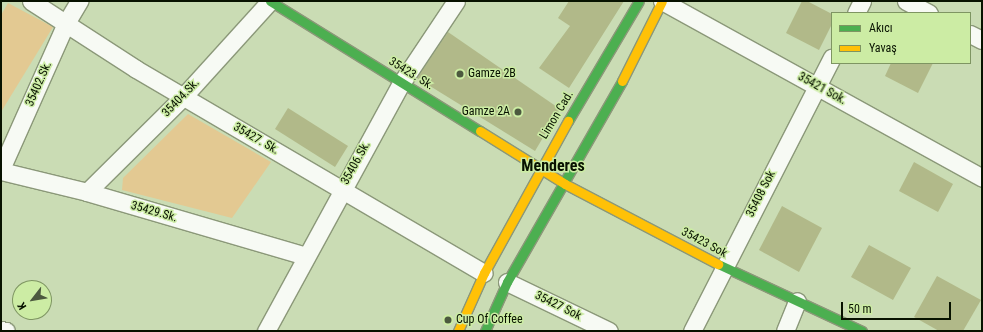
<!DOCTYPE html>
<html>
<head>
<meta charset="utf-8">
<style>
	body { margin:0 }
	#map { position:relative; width:983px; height:332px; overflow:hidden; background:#cadcb4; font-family:"Roboto Condensed",sans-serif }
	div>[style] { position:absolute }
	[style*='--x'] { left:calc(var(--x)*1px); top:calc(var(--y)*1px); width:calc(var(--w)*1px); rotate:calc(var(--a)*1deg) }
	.green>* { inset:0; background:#e3c992 }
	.building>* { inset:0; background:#b1b989 }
	.roads { filter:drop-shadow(1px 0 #8b9879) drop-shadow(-1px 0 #8b9879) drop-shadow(0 1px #8b9879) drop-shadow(0 -1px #8b9879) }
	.street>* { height:17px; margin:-8.5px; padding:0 8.5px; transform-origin:8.5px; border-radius:8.5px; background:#f7faf4 }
	.fast>* { height:9px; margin:-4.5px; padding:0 4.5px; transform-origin:4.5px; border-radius:4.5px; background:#4caf50 }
	.slow>* { height:9px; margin:-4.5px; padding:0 4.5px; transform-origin:4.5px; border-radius:4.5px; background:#ffc107 }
	.dots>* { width:11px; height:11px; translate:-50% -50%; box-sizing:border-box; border:2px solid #cceca4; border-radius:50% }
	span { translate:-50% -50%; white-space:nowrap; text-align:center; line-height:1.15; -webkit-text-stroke:3px #cceca4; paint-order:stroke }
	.street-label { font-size:12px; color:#081200 }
	.poi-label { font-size:12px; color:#081200 }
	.left { translate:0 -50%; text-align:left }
	.right { translate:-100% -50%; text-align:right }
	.district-label { font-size:16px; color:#081200; font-weight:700 }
	.frame { position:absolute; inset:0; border:2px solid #081200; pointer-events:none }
	.legend { position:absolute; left:831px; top:12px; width:140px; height:52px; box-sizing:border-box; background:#cceca4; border:1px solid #7e9562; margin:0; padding:5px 7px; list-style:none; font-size:12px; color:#081200 }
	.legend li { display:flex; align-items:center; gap:8px; height:20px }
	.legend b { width:20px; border:1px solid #7e9562 }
	.north { position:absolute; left:12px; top:280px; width:40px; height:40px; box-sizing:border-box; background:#cceca4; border:1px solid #7e9562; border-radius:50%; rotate:239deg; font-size:11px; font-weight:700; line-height:16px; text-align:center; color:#081200 }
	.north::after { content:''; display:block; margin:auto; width:14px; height:18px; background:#4c593f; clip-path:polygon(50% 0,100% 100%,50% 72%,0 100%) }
	.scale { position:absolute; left:841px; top:302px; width:110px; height:18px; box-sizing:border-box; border:2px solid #081200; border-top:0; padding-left:5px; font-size:12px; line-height:14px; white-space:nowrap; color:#081200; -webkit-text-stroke:3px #cceca4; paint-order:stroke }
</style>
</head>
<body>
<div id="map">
	<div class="green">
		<i style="clip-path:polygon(8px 3px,53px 27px,1px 112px,1px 15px)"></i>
		<i style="clip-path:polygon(188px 114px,271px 162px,232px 218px,122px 190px,123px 178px)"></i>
	</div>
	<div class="building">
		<i style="clip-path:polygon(569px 1px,624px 1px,569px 88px,539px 68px,570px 26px,558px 18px)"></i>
		<i style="clip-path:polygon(802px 1px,807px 1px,832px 14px,832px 24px,819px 50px,786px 33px)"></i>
		<i style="clip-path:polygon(448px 32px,560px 109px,535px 151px,417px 78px)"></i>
		<i style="clip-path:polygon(891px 63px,933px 63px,918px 93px,885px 76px)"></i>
		<i style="clip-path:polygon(288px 108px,348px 146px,335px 167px,275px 129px)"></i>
		<i style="clip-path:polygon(914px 162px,953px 184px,938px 212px,899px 191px)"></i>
		<i style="clip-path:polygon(782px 206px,822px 228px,799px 272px,759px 250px)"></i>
		<i style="clip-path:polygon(869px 245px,911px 268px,893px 300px,851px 277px)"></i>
		<i style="clip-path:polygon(937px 276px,981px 300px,963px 331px,939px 331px,914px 317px)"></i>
	</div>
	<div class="roads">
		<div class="street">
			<i style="--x:31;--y:1;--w:125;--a:32.9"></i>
			<i style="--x:136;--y:69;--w:403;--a:30.4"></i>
			<i style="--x:662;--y:1;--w:366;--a:28.9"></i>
			<i style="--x:906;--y:1;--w:26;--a:28"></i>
			<i style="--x:856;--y:13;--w:13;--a:-63"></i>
			<i style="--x:970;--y:34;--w:13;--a:27"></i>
			<i style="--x:1;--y:169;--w:160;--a:-66"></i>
			<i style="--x:66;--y:23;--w:26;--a:-59"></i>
			<i style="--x:1;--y:171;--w:89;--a:13.7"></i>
			<i style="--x:87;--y:192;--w:228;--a:16.3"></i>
			<i style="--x:87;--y:192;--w:135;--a:-44.7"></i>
			<i style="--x:183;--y:97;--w:130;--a:-47.8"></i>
			<i style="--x:507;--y:282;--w:113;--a:25.7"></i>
			<i style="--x:1;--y:330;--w:5;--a:11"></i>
			<i style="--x:266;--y:331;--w:284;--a:-61.4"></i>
			<i style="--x:402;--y:82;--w:97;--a:-56.3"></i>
			<i style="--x:692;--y:331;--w:307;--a:-62.9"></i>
			<i style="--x:785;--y:331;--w:32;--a:-68"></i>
		</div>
		<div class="fast">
			<i style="--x:270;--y:1;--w:247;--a:31.8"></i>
			<i style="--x:568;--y:121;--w:139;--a:-59.4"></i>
			<i style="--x:718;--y:264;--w:159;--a:25"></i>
			<i style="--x:485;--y:331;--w:54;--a:-65.8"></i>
			<i style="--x:507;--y:282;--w:232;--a:-60.2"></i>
		</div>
		<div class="slow">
			<i style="--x:622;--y:81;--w:89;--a:-63.4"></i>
			<i style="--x:480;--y:131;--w:100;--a:31.9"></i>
			<i style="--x:565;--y:184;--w:173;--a:27.6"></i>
			<i style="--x:458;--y:331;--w:64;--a:-65.9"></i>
			<i style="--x:484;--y:273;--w:174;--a:-61.1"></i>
		</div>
	</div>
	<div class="dots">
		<i style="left:460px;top:74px;background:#4c593f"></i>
		<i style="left:518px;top:112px;background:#4c593f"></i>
		<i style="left:448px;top:320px;background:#4c593f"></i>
	</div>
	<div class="street-label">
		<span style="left:411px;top:74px;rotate:32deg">35423. Sk.</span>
		<span style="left:39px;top:84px;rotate:-66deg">35402.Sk.</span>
		<span style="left:822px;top:89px;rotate:29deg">35421 Sok.</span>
		<span style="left:181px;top:98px;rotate:-46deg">35404.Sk.</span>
		<span style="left:557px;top:115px;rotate:-59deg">Limon Cad.</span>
		<span style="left:256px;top:139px;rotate:30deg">35427. Sk.</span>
		<span style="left:356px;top:163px;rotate:-61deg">35406.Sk.</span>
		<span style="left:761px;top:194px;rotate:-63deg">35408 Sok</span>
		<span style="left:154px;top:212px;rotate:16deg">35429.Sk.</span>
		<span style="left:704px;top:243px;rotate:28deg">35423 Sok</span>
		<span style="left:558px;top:306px;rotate:26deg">35427 Sok</span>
	</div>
	<div class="poi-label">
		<span class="left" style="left:468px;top:74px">Gamze 2B</span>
		<span class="right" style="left:510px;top:112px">Gamze 2A</span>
		<span class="left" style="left:456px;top:320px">Cup Of Coffee</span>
	</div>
	<div class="district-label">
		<span style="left:553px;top:166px">Menderes</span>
	</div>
	<div class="frame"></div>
	<ul class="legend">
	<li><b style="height:5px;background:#4caf50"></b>Akıcı</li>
	<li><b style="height:5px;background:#ffc107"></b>Yavaş</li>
	</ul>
	<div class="north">K</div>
	<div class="scale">50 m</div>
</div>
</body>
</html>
